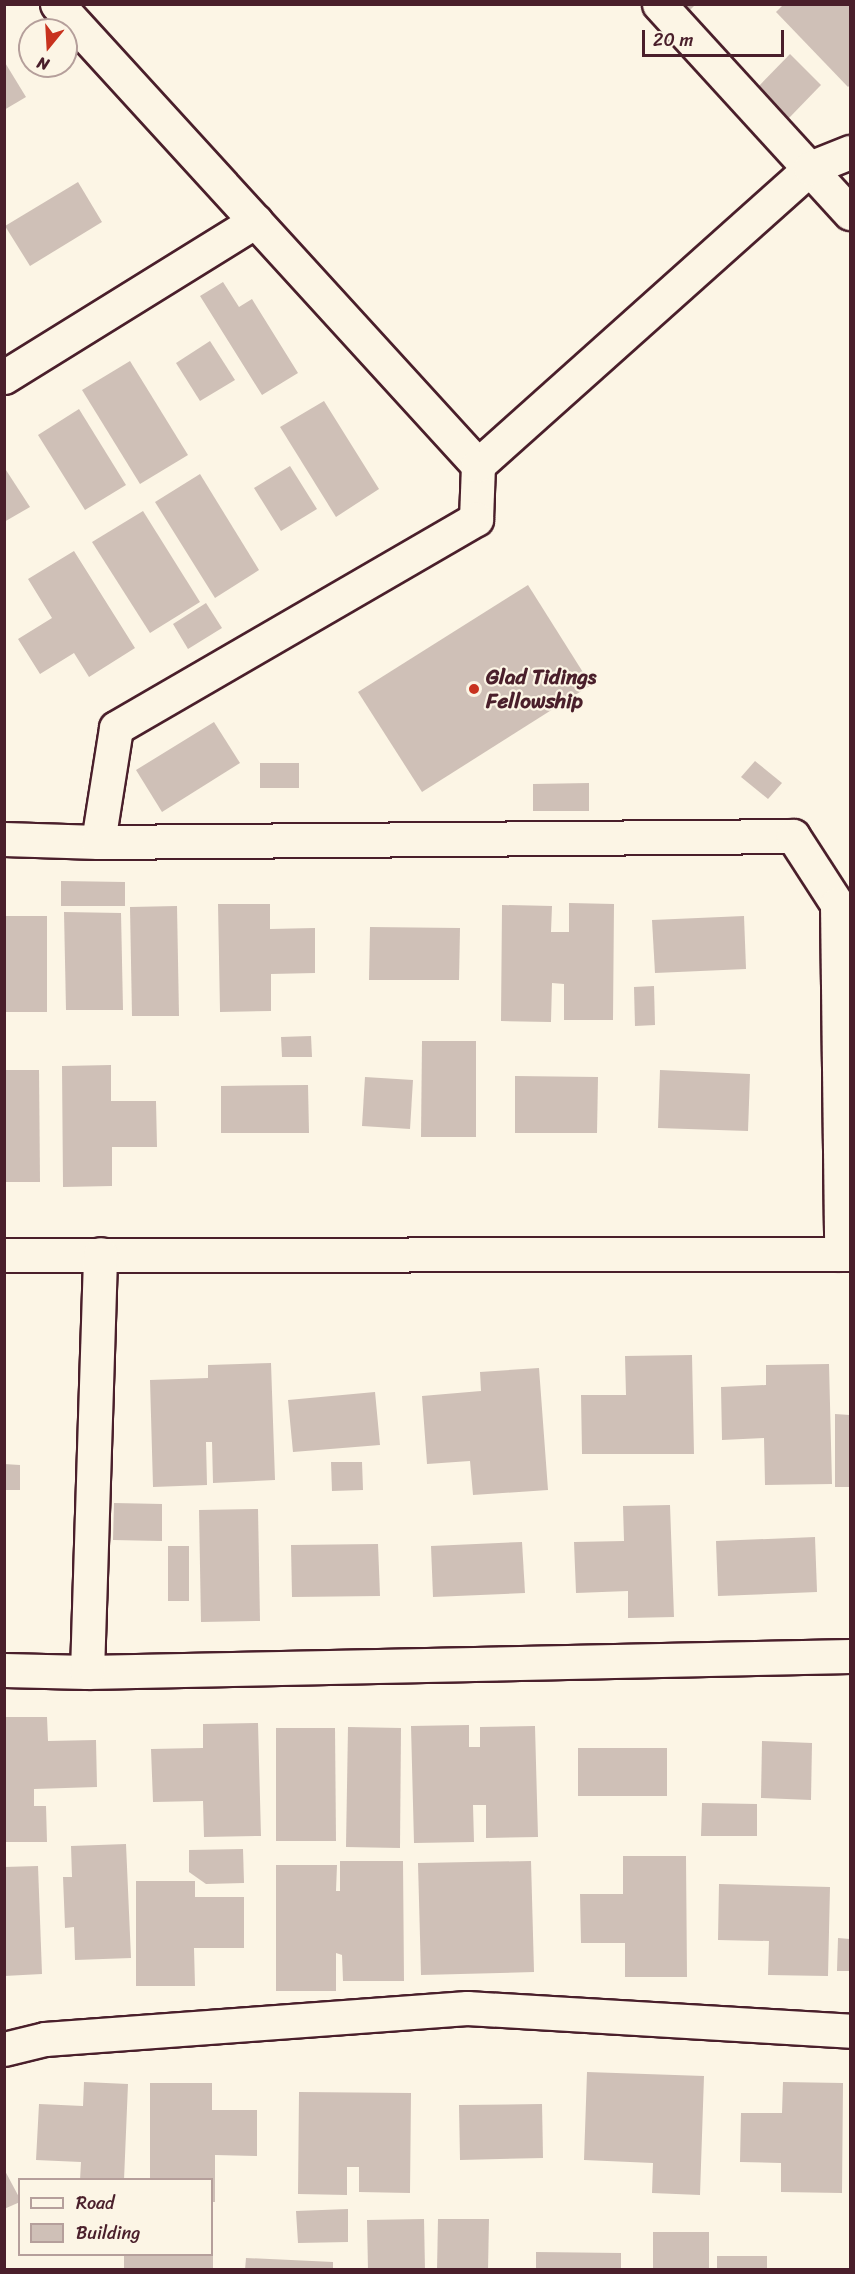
<!DOCTYPE html>
<html>
<head>
<meta charset="utf-8">
<style>
	body { margin:0 }
	#map { position:relative; width:855px; height:2274px; overflow:hidden; background:#fcf5e5; font-family:Sriracha,sans-serif }
	div>[style] { position:absolute }
	[style*='--x'] { left:calc(var(--x)*1px); top:calc(var(--y)*1px); width:calc(var(--w)*1px); rotate:calc(var(--a)*1deg) }
	.building>* { inset:0; background:#cfc0b7 }
	.roads { filter:drop-shadow(2px 0 #4a1f2b) drop-shadow(-2px 0 #4a1f2b) drop-shadow(0 2px #4a1f2b) drop-shadow(0 -2px #4a1f2b) }
	.street>* { height:33px; margin:-16.5px; padding:0 16.5px; transform-origin:16.5px; border-radius:16.5px; background:#fcf5e5 }
	.dots>* { width:16px; height:16px; translate:-50% -50%; box-sizing:border-box; border:3px solid #fcf5e5; border-radius:50% }
	span { translate:-50% -50%; white-space:nowrap; text-align:center; line-height:1.15; -webkit-text-stroke:4.5px #fcf5e5; paint-order:stroke }
	.poi-label { font-size:21px; color:#4a1f2b; font-weight:700 }
	.left { translate:0 -50%; text-align:left }
	.frame { position:absolute; inset:0; border:6px solid #4a1f2b; pointer-events:none }
	.legend { position:absolute; left:18px; top:2178px; width:195px; height:78px; box-sizing:border-box; background:#fcf5e5; border:2px solid #b59f9b; margin:0; padding:8px 10px; list-style:none; font-size:18px; color:#4a1f2b }
	.legend li { display:flex; align-items:center; gap:12px; height:30px }
	.legend b { width:30px; border:2px solid #b59f9b }
	.north { position:absolute; left:18px; top:18px; width:60px; height:60px; box-sizing:border-box; background:#fcf5e5; border:2px solid #b59f9b; border-radius:50%; rotate:198deg; font-size:16px; font-weight:700; line-height:24px; text-align:center; color:#4a1f2b }
	.north::after { content:''; display:block; margin:auto; width:21px; height:27px; background:#c8321e; clip-path:polygon(50% 0,100% 100%,50% 72%,0 100%) }
	.scale { position:absolute; left:642px; top:30px; width:142px; height:27px; box-sizing:border-box; border:3px solid #4a1f2b; border-top:0; padding-left:8px; font-size:18px; line-height:21px; white-space:nowrap; color:#4a1f2b; -webkit-text-stroke:4px #fcf5e5; paint-order:stroke }
</style>
</head>
<body>
<div id="map">
	<div class="building">
		<i style="clip-path:polygon(681px 4px,696px 4px,688px 12px)"></i>
		<i style="clip-path:polygon(784px 4px,850px 4px,850px 85px,848px 87px,776px 12px)"></i>
		<i style="clip-path:polygon(790px 54px,821px 85px,789px 118px,757px 88px)"></i>
		<i style="clip-path:polygon(4px 61px,26px 97px,4px 110px)"></i>
		<i style="clip-path:polygon(78px 182px,102px 222px,30px 266px,5px 226px)"></i>
		<i style="clip-path:polygon(223px 282px,239px 307px,252px 299px,298px 373px,262px 395px,200px 296px)"></i>
		<i style="clip-path:polygon(210px 341px,235px 380px,200px 401px,176px 363px)"></i>
		<i style="clip-path:polygon(130px 361px,188px 455px,140px 484px,82px 390px)"></i>
		<i style="clip-path:polygon(324px 401px,379px 489px,336px 517px,280px 427px)"></i>
		<i style="clip-path:polygon(79px 409px,126px 485px,85px 510px,38px 435px)"></i>
		<i style="clip-path:polygon(290px 466px,317px 509px,281px 531px,254px 488px)"></i>
		<i style="clip-path:polygon(4px 467px,30px 507px,4px 522px)"></i>
		<i style="clip-path:polygon(200px 474px,259px 570px,215px 598px,155px 502px)"></i>
		<i style="clip-path:polygon(143px 511px,200px 602px,150px 633px,92px 542px)"></i>
		<i style="clip-path:polygon(74px 551px,135px 648px,89px 677px,74px 653px,40px 674px,18px 639px,52px 618px,28px 579px)"></i>
		<i style="clip-path:polygon(528px 585px,591px 685px,422px 792px,358px 692px)"></i>
		<i style="clip-path:polygon(206px 603px,222px 628px,188px 649px,173px 624px)"></i>
		<i style="clip-path:polygon(214px 722px,240px 763px,162px 812px,136px 770px)"></i>
		<i style="clip-path:polygon(755px 761px,782px 783px,768px 799px,741px 777px)"></i>
		<i style="clip-path:polygon(260px 763px,299px 763px,299px 788px,260px 788px)"></i>
		<i style="clip-path:polygon(589px 783px,589px 811px,533px 811px,533px 784px)"></i>
		<i style="clip-path:polygon(61px 881px,125px 882px,125px 906px,61px 906px)"></i>
		<i style="clip-path:polygon(569px 903px,614px 904px,613px 1020px,564px 1020px,564px 984px,552px 983px,551px 1022px,501px 1021px,502px 905px,552px 906px,551px 932px,569px 932px)"></i>
		<i style="clip-path:polygon(218px 904px,270px 904px,270px 929px,315px 928px,315px 973px,271px 974px,271px 1011px,220px 1012px)"></i>
		<i style="clip-path:polygon(177px 906px,179px 1016px,132px 1016px,130px 907px)"></i>
		<i style="clip-path:polygon(64px 912px,121px 913px,123px 1010px,66px 1010px)"></i>
		<i style="clip-path:polygon(4px 916px,47px 916px,47px 1012px,4px 1012px)"></i>
		<i style="clip-path:polygon(744px 916px,746px 969px,655px 973px,652px 920px)"></i>
		<i style="clip-path:polygon(370px 927px,460px 928px,459px 980px,369px 980px)"></i>
		<i style="clip-path:polygon(654px 986px,655px 1025px,635px 1026px,634px 987px)"></i>
		<i style="clip-path:polygon(311px 1036px,312px 1057px,282px 1057px,281px 1037px)"></i>
		<i style="clip-path:polygon(422px 1041px,476px 1041px,476px 1137px,421px 1137px)"></i>
		<i style="clip-path:polygon(111px 1065px,111px 1101px,156px 1101px,157px 1147px,112px 1147px,112px 1186px,63px 1187px,62px 1066px)"></i>
		<i style="clip-path:polygon(4px 1070px,39px 1070px,40px 1182px,4px 1182px)"></i>
		<i style="clip-path:polygon(660px 1070px,750px 1074px,748px 1131px,658px 1128px)"></i>
		<i style="clip-path:polygon(515px 1076px,598px 1077px,597px 1133px,515px 1133px)"></i>
		<i style="clip-path:polygon(365px 1077px,413px 1080px,410px 1129px,362px 1126px)"></i>
		<i style="clip-path:polygon(308px 1085px,309px 1133px,221px 1133px,221px 1086px)"></i>
		<i style="clip-path:polygon(692px 1355px,694px 1454px,582px 1454px,581px 1395px,626px 1395px,625px 1356px)"></i>
		<i style="clip-path:polygon(271px 1363px,275px 1480px,213px 1483px,212px 1442px,206px 1442px,207px 1485px,153px 1487px,150px 1380px,208px 1378px,208px 1365px)"></i>
		<i style="clip-path:polygon(829px 1364px,832px 1484px,765px 1485px,764px 1438px,722px 1440px,721px 1387px,766px 1385px,766px 1365px)"></i>
		<i style="clip-path:polygon(539px 1368px,548px 1490px,473px 1495px,470px 1461px,427px 1464px,422px 1396px,481px 1391px,480px 1372px)"></i>
		<i style="clip-path:polygon(375px 1392px,380px 1445px,293px 1452px,288px 1400px)"></i>
		<i style="clip-path:polygon(835px 1414px,850px 1415px,850px 1487px,835px 1487px)"></i>
		<i style="clip-path:polygon(331px 1462px,362px 1462px,363px 1490px,332px 1491px)"></i>
		<i style="clip-path:polygon(4px 1464px,20px 1465px,20px 1490px,4px 1490px)"></i>
		<i style="clip-path:polygon(114px 1503px,162px 1504px,162px 1541px,113px 1540px)"></i>
		<i style="clip-path:polygon(670px 1505px,674px 1617px,628px 1618px,628px 1591px,576px 1593px,574px 1542px,624px 1541px,623px 1506px)"></i>
		<i style="clip-path:polygon(258px 1509px,260px 1621px,201px 1622px,199px 1510px)"></i>
		<i style="clip-path:polygon(815px 1537px,817px 1592px,718px 1596px,716px 1541px)"></i>
		<i style="clip-path:polygon(522px 1542px,525px 1593px,433px 1597px,431px 1546px)"></i>
		<i style="clip-path:polygon(378px 1544px,380px 1596px,292px 1597px,291px 1545px)"></i>
		<i style="clip-path:polygon(168px 1546px,189px 1546px,189px 1601px,168px 1601px)"></i>
		<i style="clip-path:polygon(4px 1717px,47px 1717px,48px 1741px,96px 1740px,97px 1787px,34px 1789px,34px 1806px,46px 1806px,47px 1842px,4px 1842px)"></i>
		<i style="clip-path:polygon(258px 1723px,261px 1836px,204px 1837px,203px 1801px,153px 1802px,151px 1749px,203px 1748px,203px 1724px)"></i>
		<i style="clip-path:polygon(469px 1725px,469px 1747px,480px 1747px,480px 1727px,535px 1726px,538px 1837px,486px 1838px,486px 1805px,473px 1805px,474px 1842px,414px 1843px,411px 1726px)"></i>
		<i style="clip-path:polygon(348px 1727px,401px 1728px,400px 1848px,346px 1847px)"></i>
		<i style="clip-path:polygon(276px 1728px,335px 1728px,336px 1841px,276px 1841px)"></i>
		<i style="clip-path:polygon(762px 1741px,812px 1743px,811px 1800px,761px 1798px)"></i>
		<i style="clip-path:polygon(578px 1748px,667px 1748px,667px 1796px,578px 1796px)"></i>
		<i style="clip-path:polygon(702px 1803px,757px 1804px,757px 1836px,701px 1836px)"></i>
		<i style="clip-path:polygon(126px 1844px,131px 1958px,75px 1960px,74px 1927px,65px 1928px,63px 1877px,72px 1877px,71px 1846px)"></i>
		<i style="clip-path:polygon(243px 1849px,244px 1883px,206px 1884px,189px 1872px,189px 1850px)"></i>
		<i style="clip-path:polygon(623px 1856px,686px 1856px,687px 1977px,625px 1977px,625px 1943px,581px 1943px,580px 1894px,623px 1894px)"></i>
		<i style="clip-path:polygon(340px 1861px,403px 1861px,404px 1981px,343px 1981px,342px 1955px,336px 1953px,336px 1991px,276px 1991px,276px 1865px,337px 1865px,336px 1891px,340px 1891px)"></i>
		<i style="clip-path:polygon(531px 1861px,534px 1972px,421px 1975px,418px 1863px)"></i>
		<i style="clip-path:polygon(38px 1866px,42px 1974px,4px 1976px,4px 1867px)"></i>
		<i style="clip-path:polygon(136px 1881px,195px 1881px,195px 1897px,244px 1897px,244px 1948px,194px 1948px,195px 1986px,136px 1986px)"></i>
		<i style="clip-path:polygon(719px 1884px,830px 1887px,828px 1976px,768px 1975px,769px 1941px,718px 1940px)"></i>
		<i style="clip-path:polygon(838px 1938px,850px 1939px,850px 1971px,837px 1971px)"></i>
		<i style="clip-path:polygon(587px 2072px,704px 2076px,700px 2195px,652px 2193px,653px 2163px,584px 2160px)"></i>
		<i style="clip-path:polygon(84px 2082px,128px 2084px,124px 2180px,80px 2180px,81px 2162px,36px 2160px,39px 2104px,83px 2106px)"></i>
		<i style="clip-path:polygon(783px 2082px,843px 2083px,842px 2193px,781px 2192px,781px 2163px,740px 2162px,741px 2113px,782px 2113px)"></i>
		<i style="clip-path:polygon(150px 2083px,212px 2083px,212px 2110px,257px 2110px,257px 2156px,215px 2155px,215px 2202px,212px 2202px,212px 2180px,150px 2180px)"></i>
		<i style="clip-path:polygon(299px 2092px,411px 2093px,410px 2193px,359px 2192px,359px 2167px,347px 2167px,347px 2195px,298px 2194px)"></i>
		<i style="clip-path:polygon(542px 2104px,543px 2158px,460px 2160px,459px 2105px)"></i>
		<i style="clip-path:polygon(4px 2169px,20px 2199px,20px 2202px,4px 2209px)"></i>
		<i style="clip-path:polygon(348px 2209px,348px 2242px,298px 2243px,296px 2211px)"></i>
		<i style="clip-path:polygon(424px 2219px,425px 2270px,368px 2270px,367px 2220px)"></i>
		<i style="clip-path:polygon(438px 2219px,489px 2219px,488px 2270px,437px 2270px)"></i>
		<i style="clip-path:polygon(653px 2232px,709px 2232px,709px 2270px,653px 2270px)"></i>
		<i style="clip-path:polygon(536px 2252px,621px 2253px,621px 2270px,536px 2270px)"></i>
		<i style="clip-path:polygon(213px 2254px,213px 2270px,124px 2270px,124px 2255px)"></i>
		<i style="clip-path:polygon(717px 2256px,767px 2256px,767px 2270px,717px 2270px)"></i>
		<i style="clip-path:polygon(246px 2258px,333px 2262px,333px 2270px,245px 2270px)"></i>
	</div>
	<div class="roads">
		<div class="street">
			<i style="--x:57;--y:4;--w:624;--a:47.6"></i>
			<i style="--x:478;--y:465;--w:54;--a:92.1"></i>
			<i style="--x:476;--y:519;--w:416;--a:149.9"></i>
			<i style="--x:116;--y:728;--w:115;--a:99"></i>
			<i style="--x:659;--y:4;--w:283;--a:47.6"></i>
			<i style="--x:4;--y:377;--w:296;--a:-31.8"></i>
			<i style="--x:478;--y:465;--w:445;--a:-41.8"></i>
			<i style="--x:810;--y:168;--w:43;--a:-21.8"></i>
			<i style="--x:4;--y:839;--w:94;--a:1.8"></i>
			<i style="--x:98;--y:842;--w:695;--a:-0.49"></i>
			<i style="--x:793;--y:836;--w:81;--a:57.1"></i>
			<i style="--x:837;--y:904;--w:350;--a:89.3"></i>
			<i style="--x:4;--y:1255;--w:846;--a:-0.07"></i>
			<i style="--x:4;--y:1670;--w:83;--a:1.4"></i>
			<i style="--x:87;--y:1672;--w:763;--a:-1.2"></i>
			<i style="--x:87;--y:1672;--w:418;--a:-88.2"></i>
			<i style="--x:4;--y:2049;--w:42;--a:-13.7"></i>
			<i style="--x:45;--y:2039;--w:423;--a:-4.2"></i>
			<i style="--x:467;--y:2008;--w:384;--a:3.4"></i>
		</div>
	</div>
	<div class="dots">
		<i style="left:474px;top:689px;background:#c8321e"></i>
	</div>
	<div class="poi-label">
		<span class="left" style="left:486px;top:689px">Glad Tidings<br>Fellowship</span>
	</div>
	<div class="frame"></div>
	<ul class="legend">
	<li><b style="height:8px;background:#fcf5e5"></b>Road</li>
	<li><b style="height:16px;background:#cfc0b7"></b>Building</li>
	</ul>
	<div class="north">N</div>
	<div class="scale">20 m</div>
</div>
</body>
</html>
